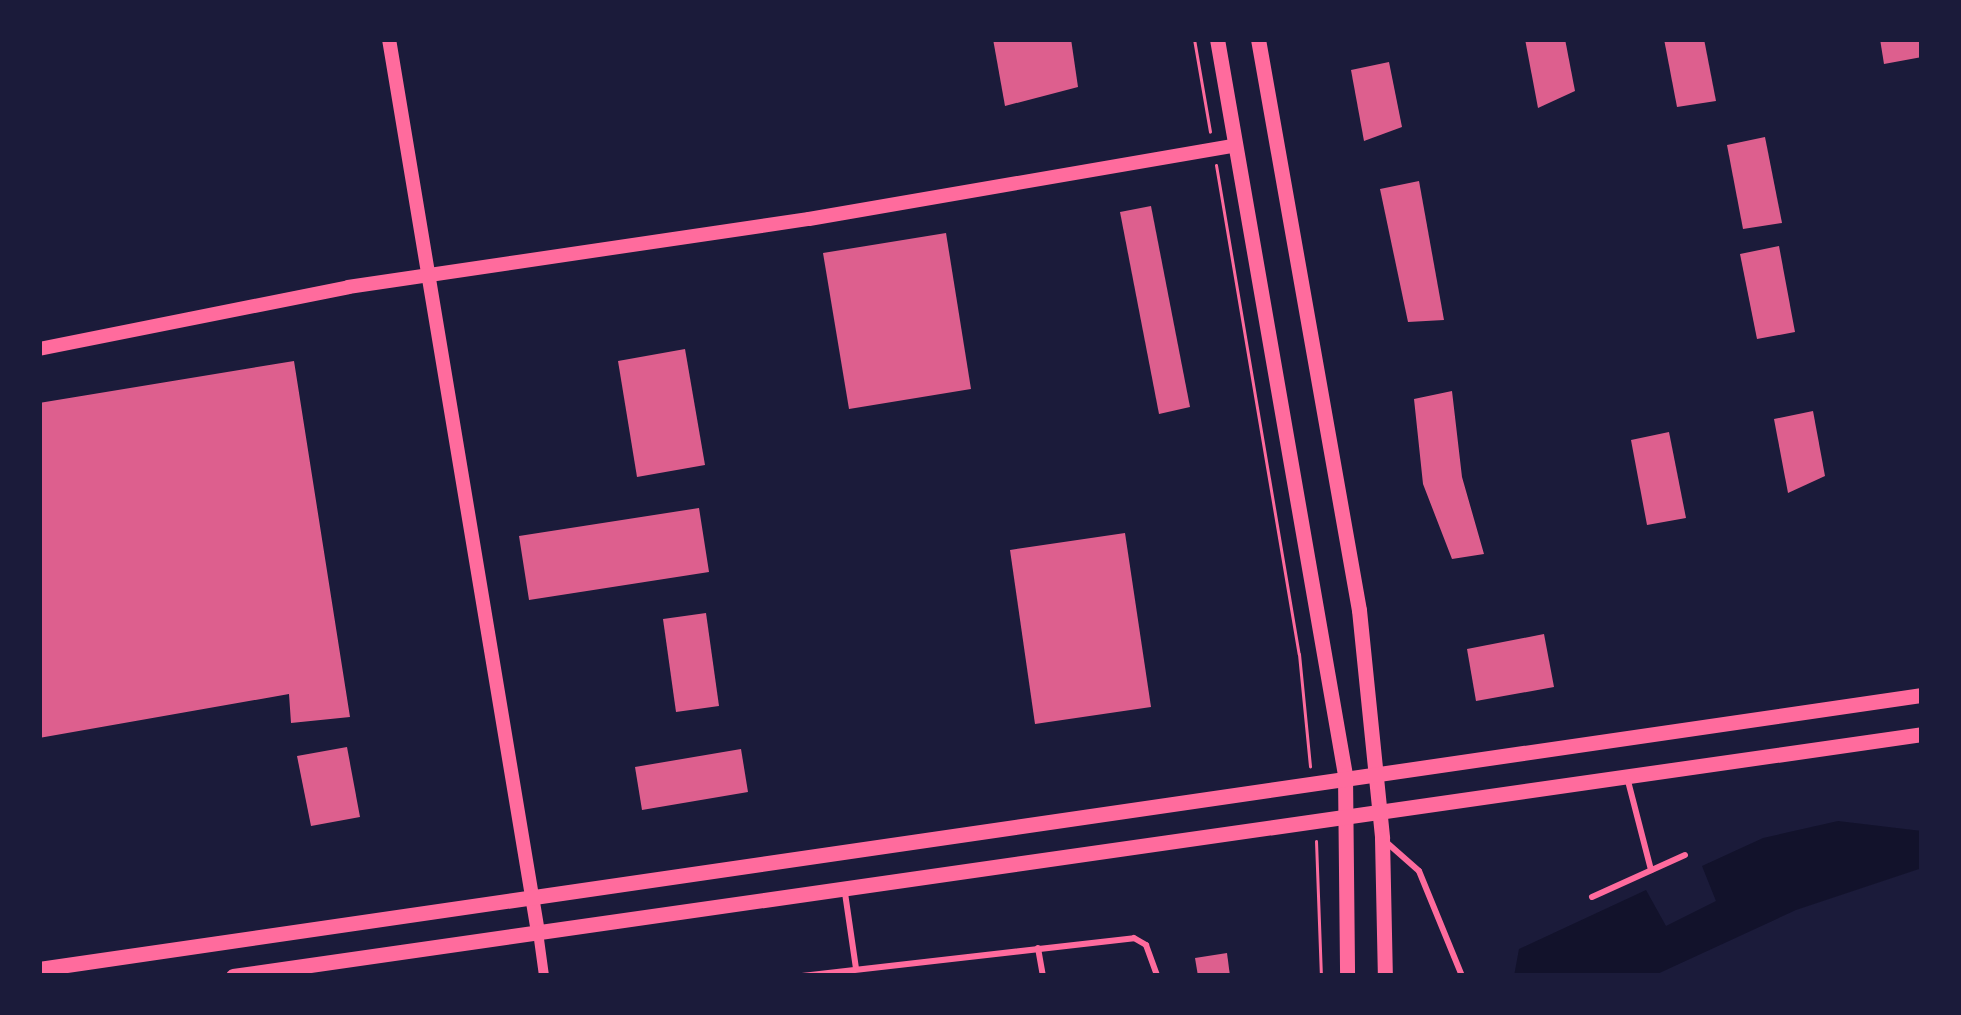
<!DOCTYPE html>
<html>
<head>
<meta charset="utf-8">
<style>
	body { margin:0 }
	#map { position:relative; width:1961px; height:1015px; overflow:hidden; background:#1b1b3a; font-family:Arial,sans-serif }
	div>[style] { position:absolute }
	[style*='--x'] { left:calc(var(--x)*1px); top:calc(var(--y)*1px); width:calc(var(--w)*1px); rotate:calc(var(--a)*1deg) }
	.water>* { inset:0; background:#12122b }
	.building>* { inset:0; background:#dd5f8e }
	.path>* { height:3px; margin:-1.5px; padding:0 1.5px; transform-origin:1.5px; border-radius:1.5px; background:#ff6b9d }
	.service>* { height:6px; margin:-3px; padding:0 3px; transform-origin:3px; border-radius:3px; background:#ff6b9d }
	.minor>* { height:10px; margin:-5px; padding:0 5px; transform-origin:5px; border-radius:5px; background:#ff6b9d }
	.tertiary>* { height:14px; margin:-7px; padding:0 7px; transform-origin:7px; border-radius:7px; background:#ff6b9d }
	.secondary>* { height:15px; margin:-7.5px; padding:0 7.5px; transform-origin:7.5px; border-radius:7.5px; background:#ff6b9d }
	span { translate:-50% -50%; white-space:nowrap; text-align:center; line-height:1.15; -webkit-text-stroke:9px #1b1b3a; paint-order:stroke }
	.frame { position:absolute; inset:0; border:42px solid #1b1b3a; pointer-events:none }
</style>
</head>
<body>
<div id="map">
	<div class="water">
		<i style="clip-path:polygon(1838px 821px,1922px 831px,1922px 868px,1796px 910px,1653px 976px,1514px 976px,1519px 949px,1646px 890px,1666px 926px,1716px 901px,1702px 866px,1763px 838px)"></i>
	</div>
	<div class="building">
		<i style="clip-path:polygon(993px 39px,1071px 39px,1078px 87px,1005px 106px)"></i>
		<i style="clip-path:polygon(1525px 39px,1565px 39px,1575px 91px,1538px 108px)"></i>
		<i style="clip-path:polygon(1664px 39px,1704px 39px,1716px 101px,1677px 107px)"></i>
		<i style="clip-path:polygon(1880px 39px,1920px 39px,1922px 57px,1884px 64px)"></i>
		<i style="clip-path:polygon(1389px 62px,1402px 127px,1364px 141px,1351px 70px)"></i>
		<i style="clip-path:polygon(1765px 137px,1782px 223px,1743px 229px,1727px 145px)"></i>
		<i style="clip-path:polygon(1419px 181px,1444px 320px,1408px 322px,1380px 189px)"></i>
		<i style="clip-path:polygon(1151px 206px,1190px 407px,1159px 414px,1120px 212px)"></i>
		<i style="clip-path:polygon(946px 233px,971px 389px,849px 409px,823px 253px)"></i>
		<i style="clip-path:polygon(1779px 246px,1795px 332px,1757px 339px,1740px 254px)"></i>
		<i style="clip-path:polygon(685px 349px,705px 465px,637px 477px,618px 361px)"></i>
		<i style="clip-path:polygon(294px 361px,350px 717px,291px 723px,289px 694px,39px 738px,39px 403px)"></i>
		<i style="clip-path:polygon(1452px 391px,1462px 477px,1484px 554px,1452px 559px,1423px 484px,1414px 399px)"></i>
		<i style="clip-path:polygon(1813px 411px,1825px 476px,1788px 493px,1774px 419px)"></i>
		<i style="clip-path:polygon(1669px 432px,1686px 518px,1647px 525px,1631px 440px)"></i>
		<i style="clip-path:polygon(699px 508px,709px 572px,529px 600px,519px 536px)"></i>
		<i style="clip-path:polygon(1125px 533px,1151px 707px,1035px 724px,1010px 550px)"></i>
		<i style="clip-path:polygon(706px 613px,719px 706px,676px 712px,663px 619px)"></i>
		<i style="clip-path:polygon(1544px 634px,1554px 687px,1476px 701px,1467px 649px)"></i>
		<i style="clip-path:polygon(347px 747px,360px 817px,311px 826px,297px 756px)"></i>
		<i style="clip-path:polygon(741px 749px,748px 792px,642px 810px,635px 767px)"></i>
		<i style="clip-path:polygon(1227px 953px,1230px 976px,1198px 976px,1195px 958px)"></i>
	</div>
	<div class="path">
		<i style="--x:1194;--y:39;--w:94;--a:80.2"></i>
		<i style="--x:1216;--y:165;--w:496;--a:80.4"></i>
		<i style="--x:1299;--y:654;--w:113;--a:84.4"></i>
		<i style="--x:1316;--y:841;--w:135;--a:87.9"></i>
	</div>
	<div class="service">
		<i style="--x:1628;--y:781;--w:92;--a:75.5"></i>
		<i style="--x:1385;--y:841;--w:45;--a:41.4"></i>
		<i style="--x:1419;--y:871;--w:113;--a:67.7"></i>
		<i style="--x:845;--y:893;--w:76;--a:81.7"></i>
		<i style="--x:1592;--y:897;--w:102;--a:-24.3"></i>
		<i style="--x:1038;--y:948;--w:28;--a:80"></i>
		<i style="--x:802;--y:976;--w:334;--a:-6.5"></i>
		<i style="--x:1134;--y:938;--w:14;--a:30"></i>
		<i style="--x:1146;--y:945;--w:33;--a:70"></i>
	</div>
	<div class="minor">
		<i style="--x:538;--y:932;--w:44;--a:82.2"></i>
	</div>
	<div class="tertiary">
		<i style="--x:389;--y:39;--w:905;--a:80.53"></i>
		<i style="--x:39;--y:349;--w:315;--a:-11.3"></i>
		<i style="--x:348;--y:287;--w:466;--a:-8.4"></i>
		<i style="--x:809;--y:219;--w:433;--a:-9.8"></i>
	</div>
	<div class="secondary">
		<i style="--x:1217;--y:39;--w:747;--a:80.13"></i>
		<i style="--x:1345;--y:775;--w:201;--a:89.4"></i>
		<i style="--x:1258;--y:39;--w:580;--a:79.97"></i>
		<i style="--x:1359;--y:610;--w:229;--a:84.2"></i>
		<i style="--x:1382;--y:838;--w:138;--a:88.8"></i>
		<i style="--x:39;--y:969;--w:1903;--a:-8.28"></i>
		<i style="--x:233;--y:976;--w:1706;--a:-8.15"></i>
	</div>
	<div class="frame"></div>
</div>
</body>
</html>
